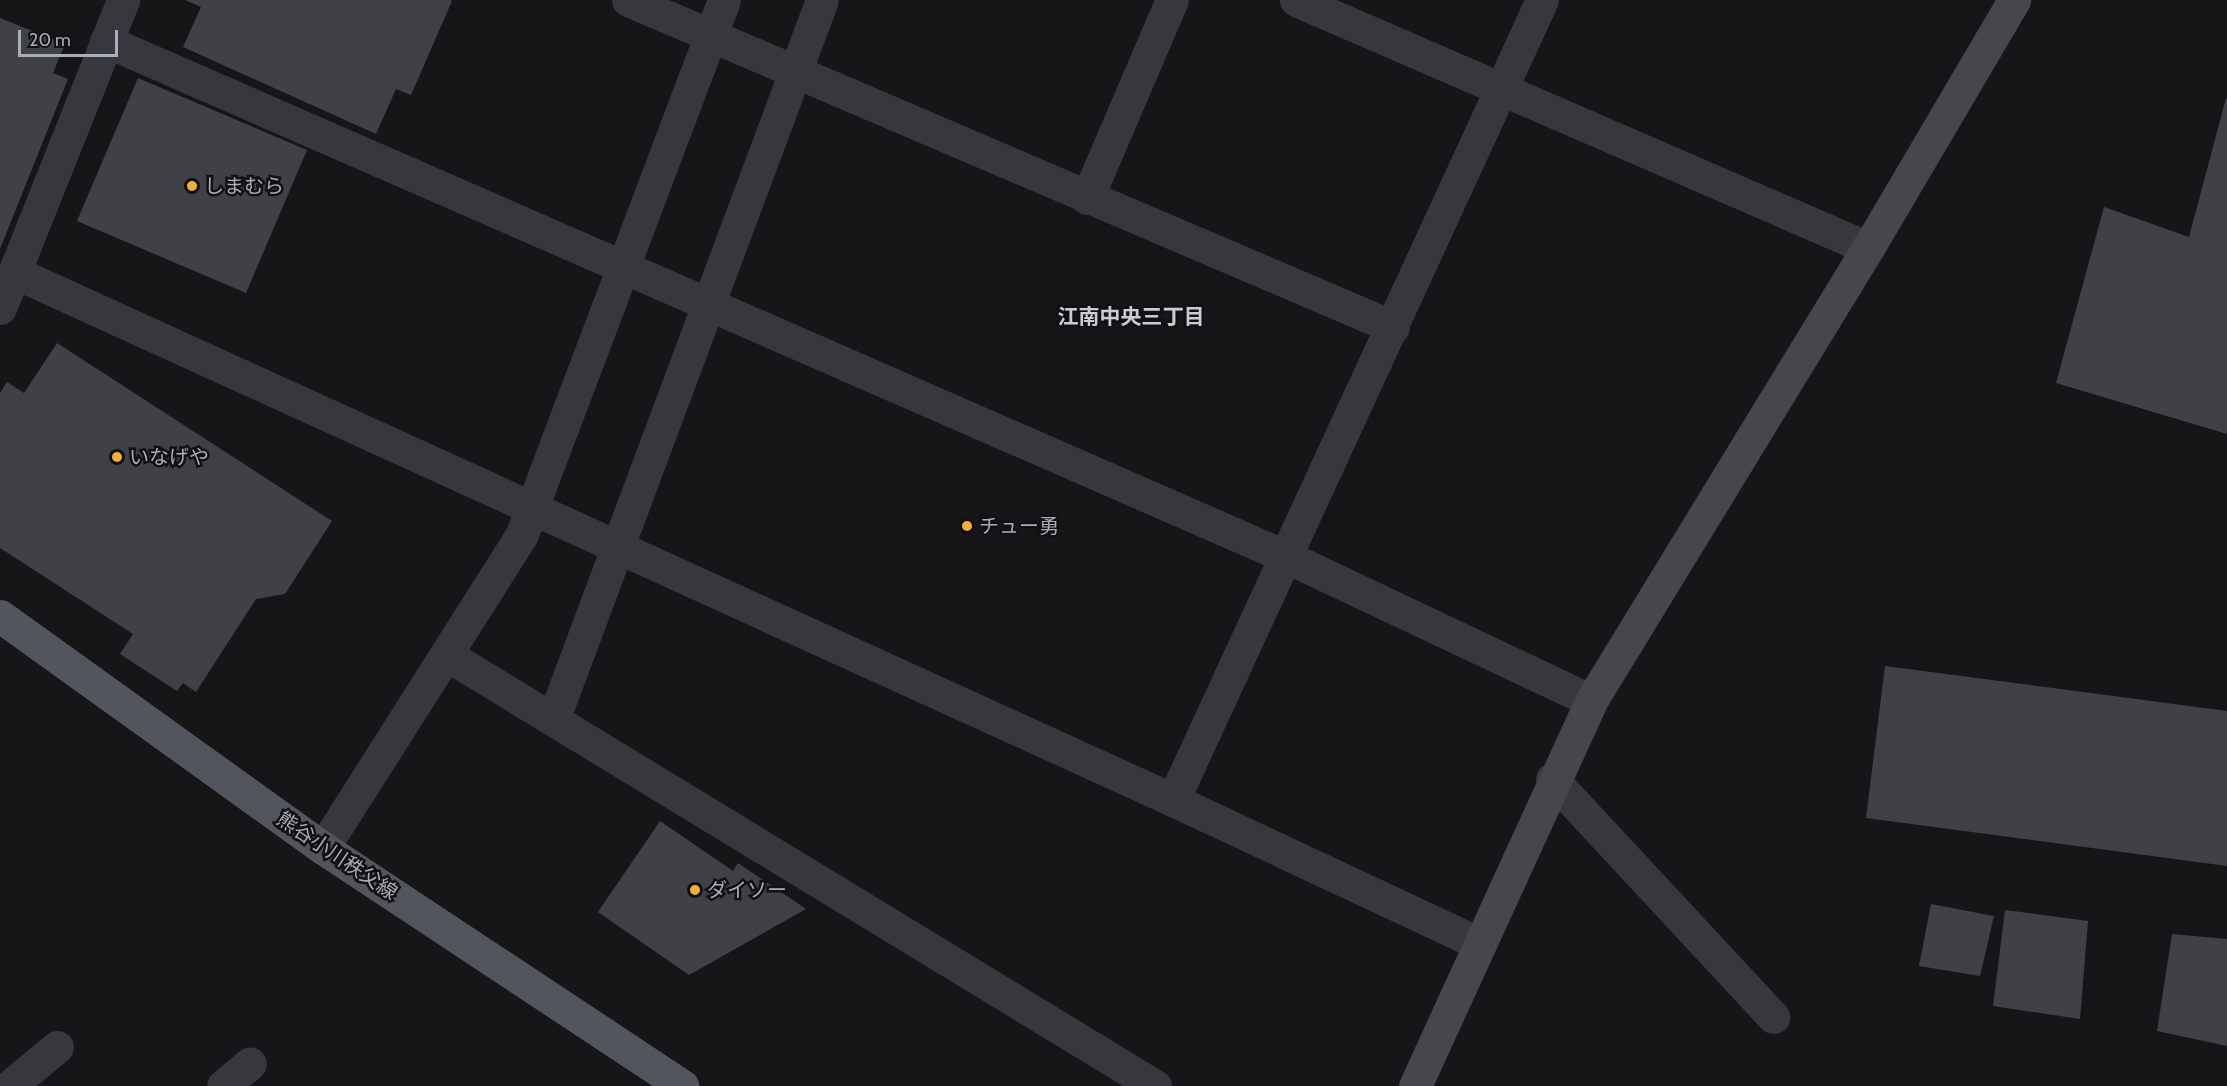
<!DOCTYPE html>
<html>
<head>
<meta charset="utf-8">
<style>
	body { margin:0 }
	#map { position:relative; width:2227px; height:1086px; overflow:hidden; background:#161618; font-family:Cabin,"Noto Sans JP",sans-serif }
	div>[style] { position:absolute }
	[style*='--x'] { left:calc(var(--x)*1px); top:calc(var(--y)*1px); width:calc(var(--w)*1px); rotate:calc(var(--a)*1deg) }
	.building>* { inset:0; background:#404145 }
	.street>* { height:33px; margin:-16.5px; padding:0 16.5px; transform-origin:16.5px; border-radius:16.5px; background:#37383d }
	.secondary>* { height:33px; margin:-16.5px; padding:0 16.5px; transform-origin:16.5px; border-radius:16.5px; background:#45474d }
	.primary>* { height:33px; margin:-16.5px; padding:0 16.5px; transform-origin:16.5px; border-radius:16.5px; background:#53555c }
	.dots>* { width:16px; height:16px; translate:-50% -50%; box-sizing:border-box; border:3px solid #111113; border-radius:50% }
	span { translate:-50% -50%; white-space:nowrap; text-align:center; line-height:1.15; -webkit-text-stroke:5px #111113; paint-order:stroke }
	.poi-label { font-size:20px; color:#a8adb8 }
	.left { translate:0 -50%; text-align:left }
	.street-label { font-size:20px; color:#a8adb8 }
	.neighbourhood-label { font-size:21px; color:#c9ccd4; font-weight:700 }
	.scale { position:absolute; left:18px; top:30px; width:100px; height:27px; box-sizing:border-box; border:3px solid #a8adb8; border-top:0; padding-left:8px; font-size:18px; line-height:21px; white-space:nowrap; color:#a8adb8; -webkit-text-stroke:4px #111113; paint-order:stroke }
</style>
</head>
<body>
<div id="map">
	<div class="building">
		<i style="clip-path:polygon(185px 0,450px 0,452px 1px,411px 95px,396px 89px,376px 134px,183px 47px,201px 7px)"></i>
		<i style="clip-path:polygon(0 18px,65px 44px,53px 73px,68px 79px,0 249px)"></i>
		<i style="clip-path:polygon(138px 78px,307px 150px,246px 293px,77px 221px)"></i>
		<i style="clip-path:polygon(2226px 98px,2227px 99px,2227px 434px,2056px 383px,2104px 207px,2189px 237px)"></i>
		<i style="clip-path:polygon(57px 343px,332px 521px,285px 594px,256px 599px,196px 692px,183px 683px,177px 691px,120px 654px,133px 634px,0 548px,0 393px,7px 382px,24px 393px)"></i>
		<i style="clip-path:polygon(1885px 666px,2227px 711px,2227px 866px,1866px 818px)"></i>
		<i style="clip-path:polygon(660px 821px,733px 871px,738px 863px,806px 909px,689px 975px,598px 912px)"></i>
		<i style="clip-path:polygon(1931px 904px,1994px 916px,1980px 976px,1919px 966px)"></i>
		<i style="clip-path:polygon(2005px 910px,2088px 921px,2080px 1019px,1993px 1006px)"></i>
		<i style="clip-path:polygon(2172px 934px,2227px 939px,2227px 1046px,2157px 1031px)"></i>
	</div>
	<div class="street">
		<i style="--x:628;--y:0;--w:832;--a:23.14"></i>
		<i style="--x:1296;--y:0;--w:623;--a:23.44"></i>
		<i style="--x:106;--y:41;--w:1289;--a:23.6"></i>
		<i style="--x:1287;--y:557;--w:336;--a:25.3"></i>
		<i style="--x:1087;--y:198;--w:215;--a:-66.8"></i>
		<i style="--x:14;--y:272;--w:1274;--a:24.49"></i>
		<i style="--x:1173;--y:800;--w:337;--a:25.1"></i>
		<i style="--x:0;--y:308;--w:332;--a:-68.2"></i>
		<i style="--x:447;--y:655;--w:829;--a:31.33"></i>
		<i style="--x:554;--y:717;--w:765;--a:-69.51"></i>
		<i style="--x:1552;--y:779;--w:325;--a:47.1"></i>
		<i style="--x:1173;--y:800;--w:881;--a:-65.24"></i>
		<i style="--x:323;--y:848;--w:372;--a:-57.6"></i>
		<i style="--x:522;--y:534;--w:571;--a:-69.28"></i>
		<i style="--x:10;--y:1086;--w:61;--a:-39.7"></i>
		<i style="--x:223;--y:1086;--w:35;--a:-40"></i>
	</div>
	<div class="secondary">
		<i style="--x:1415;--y:1086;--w:423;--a:-65.4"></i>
		<i style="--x:1591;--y:701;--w:531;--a:-58.56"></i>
		<i style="--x:1868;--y:248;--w:288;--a:-59.5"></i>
	</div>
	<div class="primary">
		<i style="--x:0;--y:616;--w:398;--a:35.7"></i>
		<i style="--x:323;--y:848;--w:431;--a:33.5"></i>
	</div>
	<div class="dots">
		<i style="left:192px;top:186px;background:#f2b134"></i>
		<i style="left:117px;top:457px;background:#f2b134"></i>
		<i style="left:967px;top:526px;background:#f2b134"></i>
		<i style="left:695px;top:890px;background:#f2b134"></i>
	</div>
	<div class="poi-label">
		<span class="left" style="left:204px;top:186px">しまむら</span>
		<span class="left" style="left:129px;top:457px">いなげや</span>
		<span class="left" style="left:979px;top:526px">チュー勇</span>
		<span class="left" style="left:707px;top:890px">ダイソー</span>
	</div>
	<div class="street-label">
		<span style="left:337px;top:856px;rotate:34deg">熊谷小川秩父線</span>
	</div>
	<div class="neighbourhood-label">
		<span style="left:1131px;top:317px">江南中央三丁目</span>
	</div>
	<div class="scale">20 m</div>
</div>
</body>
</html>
